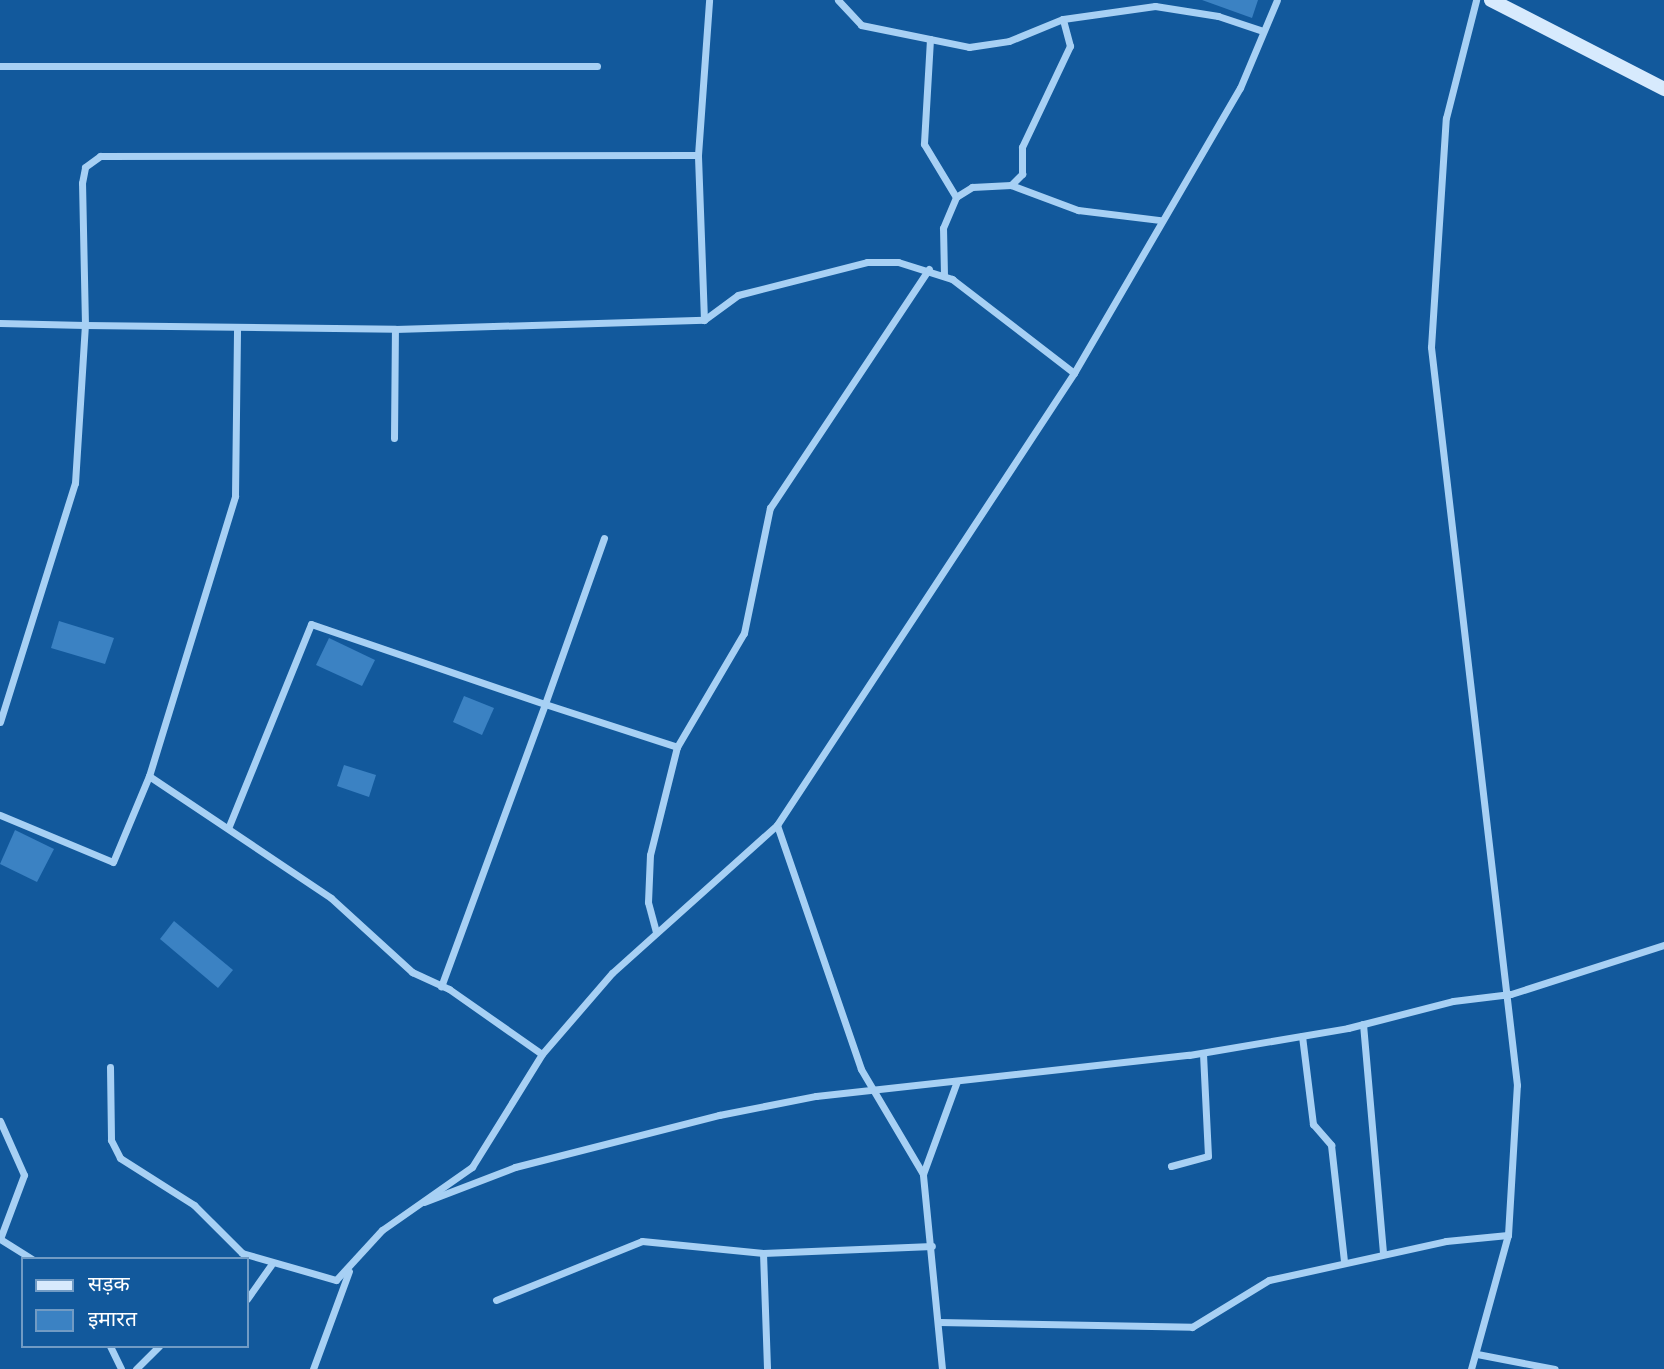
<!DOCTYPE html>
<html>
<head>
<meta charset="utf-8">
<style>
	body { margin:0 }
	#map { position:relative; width:1664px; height:1369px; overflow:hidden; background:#12599c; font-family:Rubik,"Noto Sans Devanagari",sans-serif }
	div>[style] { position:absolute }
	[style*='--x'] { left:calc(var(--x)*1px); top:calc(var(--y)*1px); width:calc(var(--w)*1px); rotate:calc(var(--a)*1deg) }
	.building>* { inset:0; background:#3b82c3 }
	.street>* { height:7px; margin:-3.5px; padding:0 3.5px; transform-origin:3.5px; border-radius:3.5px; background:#a7d0f4 }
	.secondary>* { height:14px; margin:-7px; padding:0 7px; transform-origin:7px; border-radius:7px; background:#d7eafd }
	span { translate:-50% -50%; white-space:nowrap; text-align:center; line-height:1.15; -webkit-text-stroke:6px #12599c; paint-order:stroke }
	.legend { position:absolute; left:21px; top:1257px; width:228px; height:91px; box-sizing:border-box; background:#12599c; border:2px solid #719bc4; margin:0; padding:9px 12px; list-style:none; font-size:21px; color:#fff }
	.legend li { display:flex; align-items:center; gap:14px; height:35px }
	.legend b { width:35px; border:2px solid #719bc4 }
</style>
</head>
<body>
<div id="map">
	<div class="building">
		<i style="clip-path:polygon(1202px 0,1258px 0,1252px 18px)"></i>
		<i style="clip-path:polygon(59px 621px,114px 638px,105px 664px,51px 648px)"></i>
		<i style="clip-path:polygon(329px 638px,375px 660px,362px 686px,316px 665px)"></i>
		<i style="clip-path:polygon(464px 696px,494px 708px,482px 735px,453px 722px)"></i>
		<i style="clip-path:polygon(344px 765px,376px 775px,369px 797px,337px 786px)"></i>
		<i style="clip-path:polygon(15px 830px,54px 849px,37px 882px,0 864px)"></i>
		<i style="clip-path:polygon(174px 921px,233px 970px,218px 988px,160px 939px)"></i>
	</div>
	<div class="street">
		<i style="--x:838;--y:0;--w:34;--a:47"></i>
		<i style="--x:861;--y:25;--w:110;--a:11.5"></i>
		<i style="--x:969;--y:47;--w:40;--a:-8.5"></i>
		<i style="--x:1009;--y:41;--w:58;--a:-22.2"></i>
		<i style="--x:1063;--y:19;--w:93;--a:-8"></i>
		<i style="--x:1155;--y:6;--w:64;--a:9"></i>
		<i style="--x:1218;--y:16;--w:47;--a:18.4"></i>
		<i style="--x:930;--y:39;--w:105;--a:93.3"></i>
		<i style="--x:924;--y:144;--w:62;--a:58.9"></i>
		<i style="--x:0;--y:66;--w:597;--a:0"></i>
		<i style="--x:1011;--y:185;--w:72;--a:20.5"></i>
		<i style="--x:1078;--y:210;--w:83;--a:7"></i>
		<i style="--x:944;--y:275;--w:47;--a:-91.2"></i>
		<i style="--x:943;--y:228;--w:34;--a:-67"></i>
		<i style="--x:956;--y:197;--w:19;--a:-32"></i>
		<i style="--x:972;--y:187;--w:39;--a:-3"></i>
		<i style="--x:1011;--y:185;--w:16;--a:-45"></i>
		<i style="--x:1022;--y:174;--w:27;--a:-90"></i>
		<i style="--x:1022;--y:147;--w:112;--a:-64.6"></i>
		<i style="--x:1070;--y:46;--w:28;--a:-105"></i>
		<i style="--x:704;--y:320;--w:42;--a:-36.3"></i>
		<i style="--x:738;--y:295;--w:133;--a:-14.3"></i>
		<i style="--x:867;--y:262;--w:31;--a:0"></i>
		<i style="--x:898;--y:262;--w:57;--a:17.5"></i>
		<i style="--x:952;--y:279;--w:154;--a:37.6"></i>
		<i style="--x:0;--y:323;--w:85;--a:1.3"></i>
		<i style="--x:85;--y:325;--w:142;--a:-91.2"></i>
		<i style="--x:82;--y:183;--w:16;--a:-79"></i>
		<i style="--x:85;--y:167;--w:19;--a:-36"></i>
		<i style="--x:100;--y:156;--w:598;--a:-0.1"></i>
		<i style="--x:698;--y:155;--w:155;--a:-85.9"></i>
		<i style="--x:394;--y:438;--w:109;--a:-89.5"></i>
		<i style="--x:604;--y:538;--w:176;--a:109.6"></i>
		<i style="--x:545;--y:704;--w:139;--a:18"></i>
		<i style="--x:0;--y:722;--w:250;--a:-72.6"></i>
		<i style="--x:75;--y:483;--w:158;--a:-86.4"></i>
		<i style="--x:85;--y:325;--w:310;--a:0.7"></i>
		<i style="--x:395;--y:329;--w:309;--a:-1.7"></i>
		<i style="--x:704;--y:320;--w:165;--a:-92.1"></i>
		<i style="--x:149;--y:776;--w:219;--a:33.8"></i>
		<i style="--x:331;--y:898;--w:110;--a:42.4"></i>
		<i style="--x:412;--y:972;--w:41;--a:24.7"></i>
		<i style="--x:449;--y:989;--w:113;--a:35"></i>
		<i style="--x:0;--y:815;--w:122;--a:22.6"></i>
		<i style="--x:113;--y:862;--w:93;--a:-67.3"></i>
		<i style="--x:149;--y:776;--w:293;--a:-72.9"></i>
		<i style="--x:235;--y:496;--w:166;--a:-89.3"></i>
		<i style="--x:229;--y:826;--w:218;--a:-67.9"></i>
		<i style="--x:311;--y:624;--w:247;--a:18.9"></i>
		<i style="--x:545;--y:704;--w:301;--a:110.2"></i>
		<i style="--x:656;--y:932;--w:31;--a:-105"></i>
		<i style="--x:648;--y:902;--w:47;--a:-87.6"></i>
		<i style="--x:650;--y:855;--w:111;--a:-76"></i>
		<i style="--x:677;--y:747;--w:132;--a:-59.6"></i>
		<i style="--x:744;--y:633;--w:128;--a:-78.3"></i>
		<i style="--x:770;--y:508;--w:287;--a:-56.4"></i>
		<i style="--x:1363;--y:1024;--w:231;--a:85"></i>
		<i style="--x:1302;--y:1036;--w:89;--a:82.9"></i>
		<i style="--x:1313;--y:1124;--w:28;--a:49"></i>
		<i style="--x:1331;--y:1145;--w:117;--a:83.6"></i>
		<i style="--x:110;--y:1067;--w:73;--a:89.2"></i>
		<i style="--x:111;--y:1140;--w:20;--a:63"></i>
		<i style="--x:120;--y:1158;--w:88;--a:32.4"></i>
		<i style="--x:194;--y:1205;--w:68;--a:45"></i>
		<i style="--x:242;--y:1253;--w:98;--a:16"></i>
		<i style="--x:336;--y:1280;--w:68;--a:-47.4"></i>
		<i style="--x:382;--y:1230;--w:110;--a:-35"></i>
		<i style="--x:472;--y:1167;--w:133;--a:-58.2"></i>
		<i style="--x:542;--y:1054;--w:107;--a:-49.2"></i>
		<i style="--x:612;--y:973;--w:222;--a:-41.9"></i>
		<i style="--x:0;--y:1121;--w:59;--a:66"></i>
		<i style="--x:24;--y:1175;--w:68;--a:110.6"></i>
		<i style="--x:1171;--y:1166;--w:38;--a:-15"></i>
		<i style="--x:1208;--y:1156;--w:103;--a:-92.8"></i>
		<i style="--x:923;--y:1174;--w:99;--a:-69.9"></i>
		<i style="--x:424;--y:1202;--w:97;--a:-21"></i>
		<i style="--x:515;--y:1167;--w:211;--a:-14.3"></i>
		<i style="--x:719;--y:1115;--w:99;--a:-11.1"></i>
		<i style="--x:816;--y:1096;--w:375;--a:-6.3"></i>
		<i style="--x:1189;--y:1055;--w:161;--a:-9.6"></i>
		<i style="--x:1348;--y:1028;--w:108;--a:-14.4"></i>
		<i style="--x:1453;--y:1001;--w:58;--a:-6.9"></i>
		<i style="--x:1511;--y:994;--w:161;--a:-17.8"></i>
		<i style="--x:0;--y:1239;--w:38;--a:32"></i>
		<i style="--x:763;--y:1253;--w:116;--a:88"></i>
		<i style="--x:247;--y:1299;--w:42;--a:-54.8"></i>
		<i style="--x:496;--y:1300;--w:157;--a:-22"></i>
		<i style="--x:642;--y:1241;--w:122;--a:5.7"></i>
		<i style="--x:763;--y:1253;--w:169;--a:-2.4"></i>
		<i style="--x:939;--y:1322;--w:253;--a:1.1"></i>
		<i style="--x:1192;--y:1327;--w:90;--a:-31.4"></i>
		<i style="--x:1269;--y:1280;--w:181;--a:-12.4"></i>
		<i style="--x:1446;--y:1241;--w:62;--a:-5.5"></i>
		<i style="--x:110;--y:1346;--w:25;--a:64"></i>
		<i style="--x:1477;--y:1354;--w:79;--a:10.9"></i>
		<i style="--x:136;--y:1369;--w:33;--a:-45"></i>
		<i style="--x:313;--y:1369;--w:104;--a:-69.8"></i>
		<i style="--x:942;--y:1369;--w:196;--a:-95.6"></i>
		<i style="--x:923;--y:1174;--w:122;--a:-120.6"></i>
		<i style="--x:861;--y:1069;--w:258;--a:-109"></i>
		<i style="--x:777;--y:825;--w:541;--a:-56.69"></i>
		<i style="--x:1074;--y:373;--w:330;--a:-59.8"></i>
		<i style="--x:1240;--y:88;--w:95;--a:-67.2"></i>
		<i style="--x:1471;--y:1369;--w:139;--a:-74.6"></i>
		<i style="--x:1508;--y:1235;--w:150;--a:-86.6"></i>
		<i style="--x:1517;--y:1085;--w:743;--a:-96.65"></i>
		<i style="--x:1431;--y:347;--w:229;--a:-86.3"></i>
		<i style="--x:1446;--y:118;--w:122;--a:-75.7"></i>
	</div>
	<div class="secondary">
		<i style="--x:1491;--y:0;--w:195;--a:27.2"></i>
	</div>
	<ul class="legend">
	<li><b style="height:9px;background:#d7eafd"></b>सड़क</li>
	<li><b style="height:19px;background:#3b82c3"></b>इमारत</li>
	</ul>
</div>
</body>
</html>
